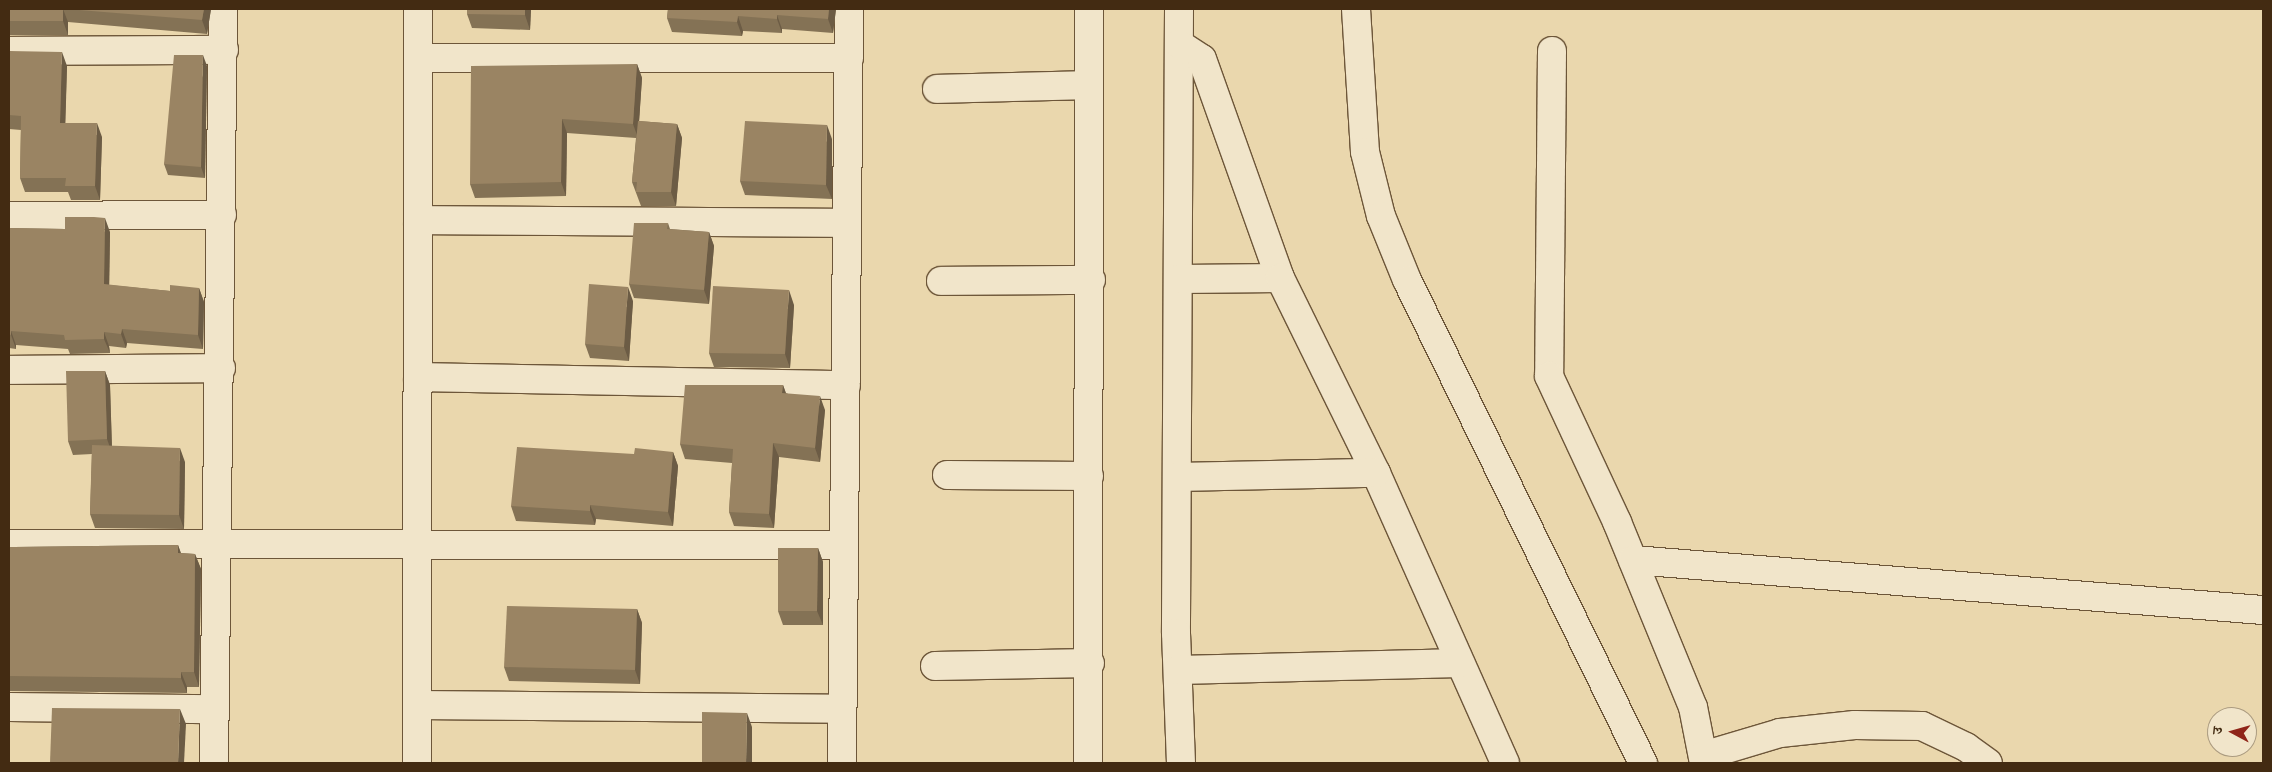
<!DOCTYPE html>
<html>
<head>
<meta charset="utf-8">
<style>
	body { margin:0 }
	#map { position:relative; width:2272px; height:772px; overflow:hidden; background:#ead7ad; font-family:"IM FELL DW Pica","Noto Serif Devanagari",serif }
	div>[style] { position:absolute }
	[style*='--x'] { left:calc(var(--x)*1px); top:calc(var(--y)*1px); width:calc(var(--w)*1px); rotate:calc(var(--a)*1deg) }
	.roads { filter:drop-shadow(1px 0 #6d5639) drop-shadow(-1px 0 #6d5639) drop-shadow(0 1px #6d5639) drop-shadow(0 -1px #6d5639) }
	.minor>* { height:28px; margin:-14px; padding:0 14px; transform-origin:14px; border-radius:14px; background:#f1e5ca }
	.wall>* { inset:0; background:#847255 }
	.shaded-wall>* { inset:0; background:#6c5c45 }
	.building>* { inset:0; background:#9a8463 }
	span { translate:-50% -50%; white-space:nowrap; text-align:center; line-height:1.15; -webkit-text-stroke:5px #f1e5ca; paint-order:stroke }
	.frame { position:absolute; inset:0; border:10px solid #432b12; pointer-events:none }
	.north { position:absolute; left:2207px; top:707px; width:50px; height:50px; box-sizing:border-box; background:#f1e5ca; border:1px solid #ab9b80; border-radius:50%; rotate:276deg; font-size:14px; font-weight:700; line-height:20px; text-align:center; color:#432b12 }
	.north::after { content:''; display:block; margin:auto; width:18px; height:22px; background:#8f2418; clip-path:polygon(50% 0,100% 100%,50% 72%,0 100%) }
</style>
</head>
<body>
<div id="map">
	<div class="roads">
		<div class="minor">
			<i style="--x:1179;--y:9;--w:624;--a:90.28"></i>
			<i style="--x:1176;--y:633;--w:130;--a:87.8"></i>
			<i style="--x:1356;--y:9;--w:143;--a:86.4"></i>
			<i style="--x:1365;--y:152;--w:66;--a:76"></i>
			<i style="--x:1381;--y:216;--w:69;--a:67.9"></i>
			<i style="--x:1407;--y:280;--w:538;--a:63.96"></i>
			<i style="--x:1179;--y:44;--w:27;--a:33"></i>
			<i style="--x:1202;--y:59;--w:232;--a:70.4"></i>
			<i style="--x:9;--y:51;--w:215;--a:-0.3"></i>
			<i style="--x:1552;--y:51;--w:325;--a:90.5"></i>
			<i style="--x:1549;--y:376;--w:161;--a:65"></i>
			<i style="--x:1617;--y:522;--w:200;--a:67.7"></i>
			<i style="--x:1693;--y:707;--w:57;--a:78.9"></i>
			<i style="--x:418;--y:58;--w:431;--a:0"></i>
			<i style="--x:937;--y:89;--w:151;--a:-1.5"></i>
			<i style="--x:9;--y:216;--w:213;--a:-0.3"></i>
			<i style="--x:418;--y:220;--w:429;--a:0.4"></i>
			<i style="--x:1179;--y:279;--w:101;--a:-0.6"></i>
			<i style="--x:1280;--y:278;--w:217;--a:63.8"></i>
			<i style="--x:1376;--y:473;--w:317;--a:66"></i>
			<i style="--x:941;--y:281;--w:150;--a:-0.4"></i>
			<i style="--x:9;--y:370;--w:212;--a:-0.5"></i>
			<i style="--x:418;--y:377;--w:428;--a:1.1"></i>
			<i style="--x:947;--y:475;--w:142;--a:0.4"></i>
			<i style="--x:1177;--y:477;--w:199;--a:-1.2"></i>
			<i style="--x:9;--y:544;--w:834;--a:0.07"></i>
			<i style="--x:1633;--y:560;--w:632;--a:4.54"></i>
			<i style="--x:935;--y:666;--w:155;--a:-1.1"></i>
			<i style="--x:1178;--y:670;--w:282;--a:-1.4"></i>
			<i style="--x:417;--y:705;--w:425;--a:0.5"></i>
			<i style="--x:9;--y:707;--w:206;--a:0.6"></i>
			<i style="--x:1703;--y:756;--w:80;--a:-16.6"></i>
			<i style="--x:1780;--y:733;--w:75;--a:-6.1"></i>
			<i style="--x:1855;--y:725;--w:67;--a:0.9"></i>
			<i style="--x:1922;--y:726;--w:49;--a:25.5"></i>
			<i style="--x:1966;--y:747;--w:27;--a:36"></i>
			<i style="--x:214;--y:763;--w:754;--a:-89.32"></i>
			<i style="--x:417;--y:763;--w:754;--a:-89.92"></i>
			<i style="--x:842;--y:763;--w:754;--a:-89.47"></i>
			<i style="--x:1088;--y:763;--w:754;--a:-89.92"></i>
		</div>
	</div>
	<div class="wall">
		<i style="clip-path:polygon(9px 9px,211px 9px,207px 34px,68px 22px,68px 35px,9px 35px)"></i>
		<i style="clip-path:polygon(467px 9px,531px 9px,530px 30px,472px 28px,467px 14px)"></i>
		<i style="clip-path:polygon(668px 9px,836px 9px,833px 33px,782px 29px,782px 33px,743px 31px,742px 36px,672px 32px,667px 18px)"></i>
		<i style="clip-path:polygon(9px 51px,67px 66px,65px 123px,102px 137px,100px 200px,71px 200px,68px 192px,25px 192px,20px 178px,21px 130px,9px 129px)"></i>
		<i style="clip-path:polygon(637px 64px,642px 78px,639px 121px,677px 124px,682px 138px,676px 206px,641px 206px,632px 182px,636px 138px,567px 133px,566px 196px,475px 198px,470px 184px)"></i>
		<i style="clip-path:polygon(207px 66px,205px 178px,168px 175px,164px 164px)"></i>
		<i style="clip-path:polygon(832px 139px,832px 199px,745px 195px,740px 181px)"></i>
		<i style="clip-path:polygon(668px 223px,670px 229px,709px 232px,714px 246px,709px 304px,634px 298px,629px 284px)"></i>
		<i style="clip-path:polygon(9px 228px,65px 229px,110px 232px,109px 285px,170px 291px,199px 288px,204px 302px,203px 349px,127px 343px,126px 348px,109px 346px,110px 353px,70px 354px,68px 349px,16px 345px,16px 349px,9px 348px)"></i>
		<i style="clip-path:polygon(633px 301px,629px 361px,590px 358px,585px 344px)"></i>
		<i style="clip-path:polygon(794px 305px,790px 368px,714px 367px,709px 353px)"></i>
		<i style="clip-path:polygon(105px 371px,110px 385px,112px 446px,185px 462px,184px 529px,95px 528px,90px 514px,92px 454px,73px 455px,68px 441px)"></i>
		<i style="clip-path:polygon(783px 385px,786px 393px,825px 410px,820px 462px,779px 457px,774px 528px,734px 526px,729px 512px,732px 463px,685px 459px,680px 444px)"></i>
		<i style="clip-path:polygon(673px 452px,678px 466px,673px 526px,596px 519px,595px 525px,516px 521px,511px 506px,634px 454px)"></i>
		<i style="clip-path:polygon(178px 545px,181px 553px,195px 554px,201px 569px,199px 687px,187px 687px,187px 693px,9px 691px,9px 547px,14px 547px)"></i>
		<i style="clip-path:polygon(818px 548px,823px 562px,823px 625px,783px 625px,778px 611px)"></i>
		<i style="clip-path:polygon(637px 609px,642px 623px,640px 684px,509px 681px,504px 667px)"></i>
	</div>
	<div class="shaded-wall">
		<i style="clip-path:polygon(63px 9px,68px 22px,68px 35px,63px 21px)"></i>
		<i style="clip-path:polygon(204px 9px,211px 9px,207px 34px,202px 20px)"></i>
		<i style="clip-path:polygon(525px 9px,531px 9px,530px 30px,525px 15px)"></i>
		<i style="clip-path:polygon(829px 9px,836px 9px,833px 33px,828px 19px)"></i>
		<i style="clip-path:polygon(777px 15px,782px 29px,782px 33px,777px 19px)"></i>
		<i style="clip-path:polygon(738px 16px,743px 31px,742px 36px,737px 22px)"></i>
		<i style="clip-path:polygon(62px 52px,67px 66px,65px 137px,60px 123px)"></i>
		<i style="clip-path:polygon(203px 55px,207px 66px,205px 178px,201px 167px)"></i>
		<i style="clip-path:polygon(637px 64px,642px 78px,638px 138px,633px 124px)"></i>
		<i style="clip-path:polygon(562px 119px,567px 133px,566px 196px,561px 182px)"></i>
		<i style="clip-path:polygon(97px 123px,102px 137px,100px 200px,95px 186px)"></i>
		<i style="clip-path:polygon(677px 124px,682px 138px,676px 206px,671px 192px)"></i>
		<i style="clip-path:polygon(827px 125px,832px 139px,832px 199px,826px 185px)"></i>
		<i style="clip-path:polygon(105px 218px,110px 232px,109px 299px,104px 284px)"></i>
		<i style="clip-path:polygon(709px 232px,714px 246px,709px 304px,704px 290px)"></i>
		<i style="clip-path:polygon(628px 287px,633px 301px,629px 361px,624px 347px)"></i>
		<i style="clip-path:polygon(199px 288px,204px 302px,203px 349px,198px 335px)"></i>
		<i style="clip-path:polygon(789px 290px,794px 305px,790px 368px,785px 354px)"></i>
		<i style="clip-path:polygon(122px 329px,127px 343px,126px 348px,121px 334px)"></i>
		<i style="clip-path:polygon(11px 331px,16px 345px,16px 349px,11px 335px)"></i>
		<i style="clip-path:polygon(104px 332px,109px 346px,110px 353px,104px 339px)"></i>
		<i style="clip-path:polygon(105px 371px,110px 385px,112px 453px,107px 439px)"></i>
		<i style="clip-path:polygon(783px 385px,788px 400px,782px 393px)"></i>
		<i style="clip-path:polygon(820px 396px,825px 410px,820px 462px,815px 448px)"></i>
		<i style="clip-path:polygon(773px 443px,779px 457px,774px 528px,769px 514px)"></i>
		<i style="clip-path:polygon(180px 448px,185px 462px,184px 529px,179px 515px)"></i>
		<i style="clip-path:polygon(673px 452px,678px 466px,673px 526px,668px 512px)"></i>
		<i style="clip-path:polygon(590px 505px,596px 519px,595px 525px,590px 511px)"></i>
		<i style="clip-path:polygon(178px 545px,183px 560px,178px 553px)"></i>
		<i style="clip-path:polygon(818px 548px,823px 562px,823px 625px,817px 611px)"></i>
		<i style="clip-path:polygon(195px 554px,201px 569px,199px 687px,194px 672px)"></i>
		<i style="clip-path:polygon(637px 609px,642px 623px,640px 684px,635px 670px)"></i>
		<i style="clip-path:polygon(181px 672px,187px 687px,187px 693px,181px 678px)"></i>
		<i style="clip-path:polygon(180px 709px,186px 724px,184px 763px,178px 763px)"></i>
		<i style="clip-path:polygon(747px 713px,752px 727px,752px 763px,746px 763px)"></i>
	</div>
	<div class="building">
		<i style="clip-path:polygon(9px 9px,63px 9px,63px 21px,9px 21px)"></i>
		<i style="clip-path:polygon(67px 9px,204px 9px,202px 20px)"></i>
		<i style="clip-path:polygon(467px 9px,525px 9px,525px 15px,467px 14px)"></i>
		<i style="clip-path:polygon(668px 9px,829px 9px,828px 19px,777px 15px,777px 19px,738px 16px,737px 22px,667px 18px)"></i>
		<i style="clip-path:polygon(9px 51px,62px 52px,60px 123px,97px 123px,95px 186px,65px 186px,66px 178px,20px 178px,21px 116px,9px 115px)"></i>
		<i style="clip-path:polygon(174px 55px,203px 55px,201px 167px,164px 164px)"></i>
		<i style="clip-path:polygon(637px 64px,633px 124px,562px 119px,561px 182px,470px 184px,471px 66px)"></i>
		<i style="clip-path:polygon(638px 121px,677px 124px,671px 192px,636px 192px,637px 182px,632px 182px)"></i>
		<i style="clip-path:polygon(745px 121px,827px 125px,826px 185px,740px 181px)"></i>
		<i style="clip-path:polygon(65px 217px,94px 217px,105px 218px,104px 284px,170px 291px,170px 285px,199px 288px,198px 335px,122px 329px,121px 334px,104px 332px,104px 339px,65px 340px,64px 335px,11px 331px,11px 335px,9px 334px,9px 228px,65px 229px)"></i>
		<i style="clip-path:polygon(634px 223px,668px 223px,667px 229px,709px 232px,704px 290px,629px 284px)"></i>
		<i style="clip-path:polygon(589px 284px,628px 287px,624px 347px,585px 344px)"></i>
		<i style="clip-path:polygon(713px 286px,789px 290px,785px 354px,709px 353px)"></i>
		<i style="clip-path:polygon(66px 371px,105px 371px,107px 439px,68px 441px)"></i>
		<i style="clip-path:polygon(685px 385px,783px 385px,782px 393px,820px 396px,815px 448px,773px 443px,769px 514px,729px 512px,733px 449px,680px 444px)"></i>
		<i style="clip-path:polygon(92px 445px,180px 448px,179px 515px,90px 514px)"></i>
		<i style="clip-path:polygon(517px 447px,634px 454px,635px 448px,673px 452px,668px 512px,590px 505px,590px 511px,511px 506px)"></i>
		<i style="clip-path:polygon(178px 545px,178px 553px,195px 554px,194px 672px,181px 672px,181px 678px,9px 676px,9px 547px,14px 547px)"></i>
		<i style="clip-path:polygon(778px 548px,818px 548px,817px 611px,778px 611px)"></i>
		<i style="clip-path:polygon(507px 606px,637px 609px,635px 670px,504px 667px)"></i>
		<i style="clip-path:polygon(52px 708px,180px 709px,178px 763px,50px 763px)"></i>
		<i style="clip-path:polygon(702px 712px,747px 713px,746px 763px,702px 763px)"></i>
	</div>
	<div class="frame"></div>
	<div class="north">उ</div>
</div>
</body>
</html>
